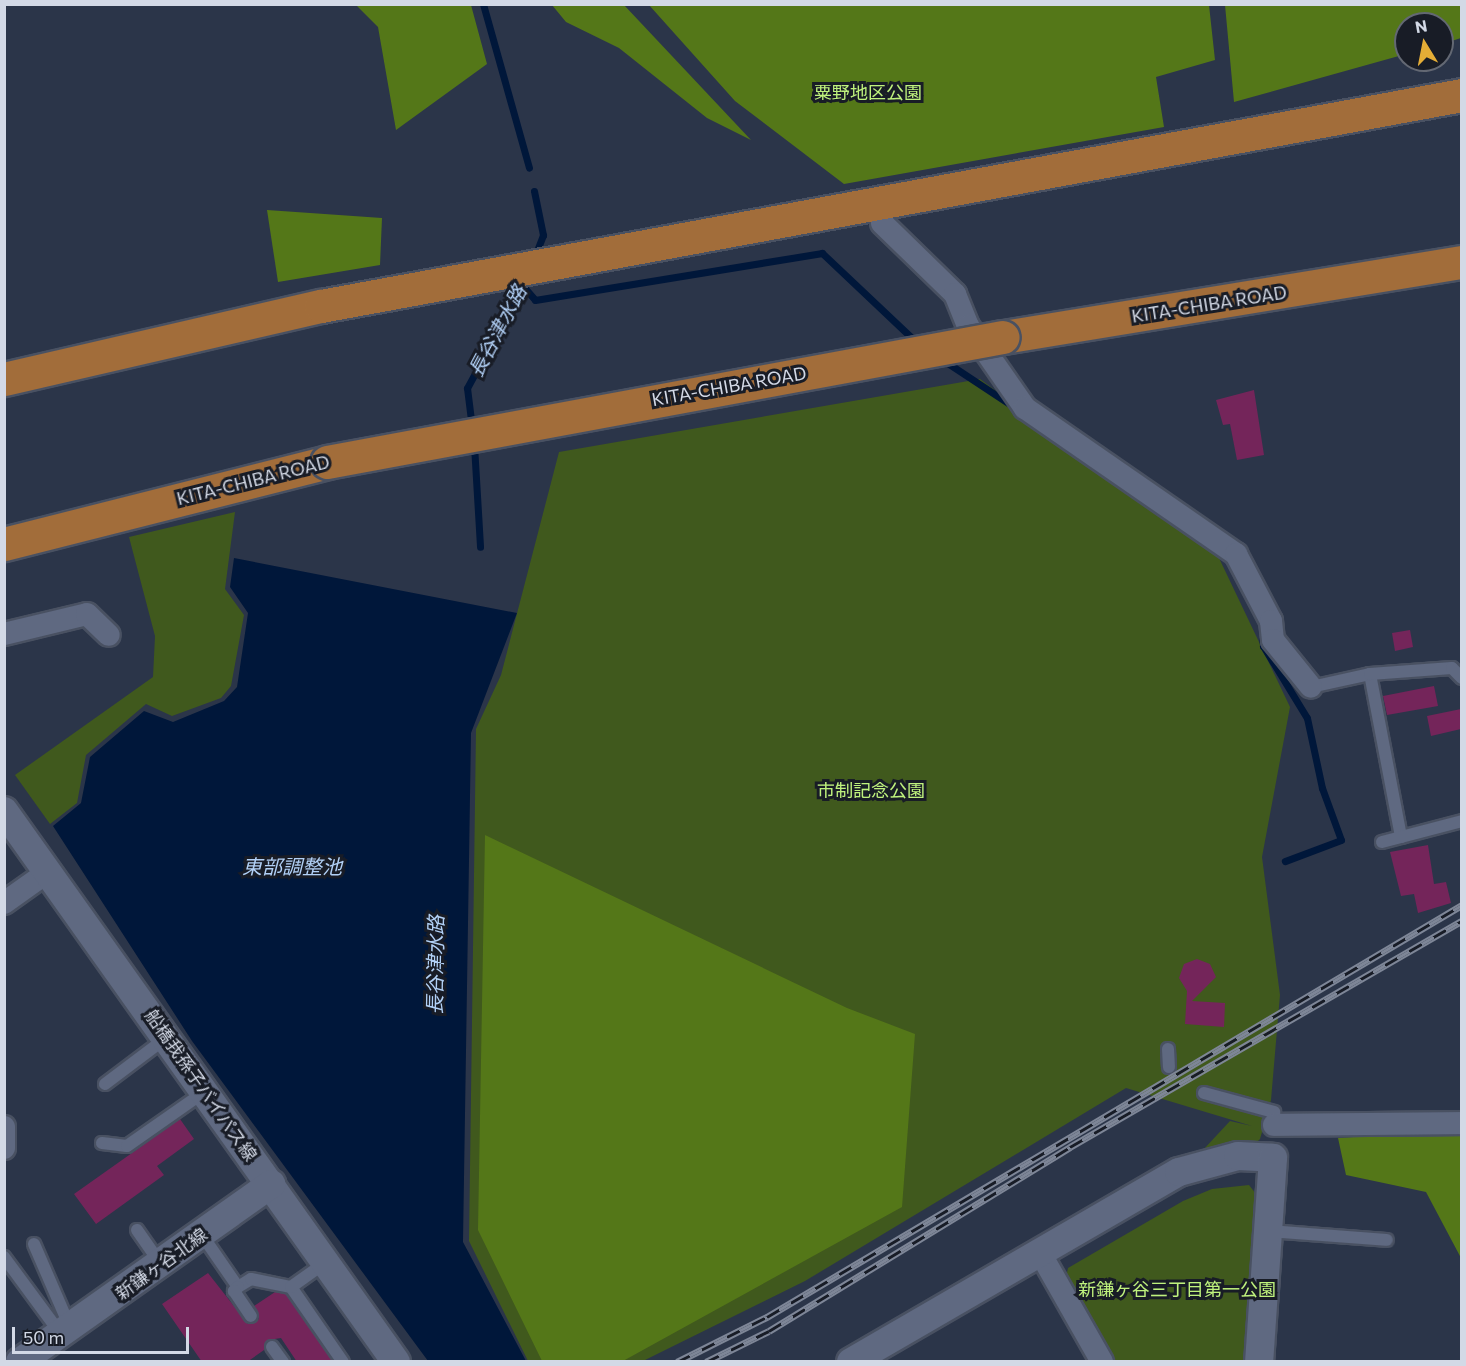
<!DOCTYPE html>
<html>
<head>
<meta charset="utf-8">
<style>
	body { margin:0 }
	#map { position:relative; width:1466px; height:1366px; overflow:hidden; background:#2b3549; font-family:Commissioner,"Noto Sans JP",sans-serif }
	div>[style] { position:absolute }
	[style*='--x'] { left:calc(var(--x)*1px); top:calc(var(--y)*1px); width:calc(var(--w)*1px); rotate:calc(var(--a)*1deg) }
	.green>* { inset:0; background:#40591d }
	.forest>* { inset:0; background:#547718 }
	.water>* { inset:0; background:#00173a }
	.stream>* { height:7px; margin:-3.5px; padding:0 3.5px; transform-origin:3.5px; border-radius:3.5px; background:#00173a }
	.building>* { inset:0; background:#74255a }
	.roads { filter:drop-shadow(2px 0 #495162) drop-shadow(-2px 0 #495162) drop-shadow(0 2px #495162) drop-shadow(0 -2px #495162) }
	.service>* { height:12px; margin:-6px; padding:0 6px; transform-origin:6px; border-radius:6px; background:#5f6981 }
	.minor>* { height:22px; margin:-11px; padding:0 11px; transform-origin:11px; border-radius:11px; background:#5f6981 }
	.tertiary>* { height:28px; margin:-14px; padding:0 14px; transform-origin:14px; border-radius:14px; background:#5f6981 }
	.trunk>* { height:33px; margin:-16.5px; padding:0 16.5px; transform-origin:16.5px; border-radius:16.5px; background:#a26d3a }
	.rail>* { height:7px; margin-top:-3.5px; transform-origin:0; background:repeating-linear-gradient(90deg,#181c26 0 14px,#7e8697 0 28px); box-sizing:border-box; border-block:2px solid #7e8697 }
	.bridges { filter:drop-shadow(2px 0 #495162) drop-shadow(-2px 0 #495162) drop-shadow(0 2px #495162) drop-shadow(0 -2px #495162) }
	.trunk-bridge>* { height:33px; margin:-16.5px; padding:0 16.5px; transform-origin:16.5px; border-radius:16.5px; background:#a26d3a }
	span { translate:-50% -50%; white-space:nowrap; text-align:center; line-height:1.15; -webkit-text-stroke:6px #181c26; paint-order:stroke }
	.park-label { font-size:18px; color:#bff27d }
	.street-label { font-size:18px; color:#d3d9e6 }
	.water-label { font-size:20px; color:#b1d0f6; font-style:italic }
	.frame { position:absolute; inset:0; border:6px solid #d3d9e6; pointer-events:none }
	.north { position:absolute; left:1394px; top:12px; width:60px; height:60px; box-sizing:border-box; background:#181c26; border:2px solid #636873; border-radius:50%; rotate:350deg; font-size:16px; font-weight:700; line-height:24px; text-align:center; color:#d3d9e6 }
	.north::after { content:''; display:block; margin:auto; width:21px; height:27px; background:#e5ad36; clip-path:polygon(50% 0,100% 100%,50% 72%,0 100%) }
	.scale { position:absolute; left:12px; top:1327px; width:177px; height:27px; box-sizing:border-box; border:3px solid #d3d9e6; border-top:0; padding-left:8px; font-size:18px; line-height:21px; white-space:nowrap; color:#d3d9e6; -webkit-text-stroke:4px #181c26; paint-order:stroke }
</style>
</head>
<body>
<div id="map">
	<div class="green">
		<i style="clip-path:polygon(980px 379px,1219px 558px,1290px 707px,1262px 857px,1280px 995px,1271px 1100px,1260px 1139px,1254px 1145px,1203px 1150px,1230px 1121px,1252px 1126px,1126px 1088px,805px 1281px,643px 1361px,528px 1361px,469px 1241px,476px 729px,501px 675px,559px 452px)"></i>
		<i style="clip-path:polygon(235px 512px,225px 589px,244px 615px,231px 686px,221px 698px,172px 716px,146px 704px,86px 755px,77px 803px,50px 824px,15px 775px,153px 677px,155px 636px,129px 537px)"></i>
		<i style="clip-path:polygon(1249px 1185px,1256px 1194px,1245px 1361px,1114px 1361px,1066px 1278px,1068px 1268px,1183px 1201px,1212px 1189px)"></i>
	</div>
	<div class="forest">
		<i style="clip-path:polygon(356px 5px,471px 5px,487px 64px,396px 130px,378px 27px)"></i>
		<i style="clip-path:polygon(552px 5px,624px 5px,751px 140px,707px 118px,619px 48px,566px 22px)"></i>
		<i style="clip-path:polygon(649px 5px,1209px 5px,1215px 60px,1156px 77px,1164px 127px,844px 184px,735px 101px)"></i>
		<i style="clip-path:polygon(1225px 5px,1461px 5px,1461px 38px,1442px 44px,1442px 24px,1406px 24px,1406px 54px,1234px 102px)"></i>
		<i style="clip-path:polygon(267px 210px,382px 218px,380px 265px,278px 282px)"></i>
		<i style="clip-path:polygon(485px 835px,847px 1008px,915px 1034px,902px 1207px,623px 1361px,542px 1361px,478px 1230px)"></i>
		<i style="clip-path:polygon(1461px 1130px,1461px 1258px,1426px 1192px,1346px 1175px,1338px 1138px)"></i>
	</div>
	<div class="water">
		<i style="clip-path:polygon(234px 558px,517px 613px,471px 733px,463px 1242px,526px 1361px,428px 1361px,192px 1041px,53px 826px,81px 803px,90px 757px,144px 711px,173px 722px,224px 701px,237px 687px,248px 613px,230px 587px)"></i>
	</div>
	<div class="stream">
		<i style="--x:483;--y:4;--w:170;--a:74.3"></i>
		<i style="--x:534;--y:191;--w:45;--a:78.4"></i>
		<i style="--x:543;--y:235;--w:22;--a:111"></i>
		<i style="--x:523;--y:286;--w:18;--a:49"></i>
		<i style="--x:535;--y:300;--w:291;--a:-9.3"></i>
		<i style="--x:822;--y:253;--w:129;--a:43.4"></i>
		<i style="--x:943;--y:360;--w:85;--a:33.5"></i>
		<i style="--x:472;--y:428;--w:40;--a:-97.1"></i>
		<i style="--x:467;--y:388;--w:119;--a:-61.5"></i>
		<i style="--x:474;--y:445;--w:102;--a:86.6"></i>
		<i style="--x:1262;--y:634;--w:12;--a:85"></i>
		<i style="--x:1263;--y:646;--w:84;--a:58.6"></i>
		<i style="--x:1307;--y:718;--w:72;--a:77.9"></i>
		<i style="--x:1322;--y:788;--w:55;--a:69.9"></i>
		<i style="--x:1341;--y:840;--w:60;--a:159.4"></i>
	</div>
	<div class="building">
		<i style="clip-path:polygon(1254px 390px,1264px 455px,1237px 460px,1230px 424px,1223px 425px,1216px 400px)"></i>
		<i style="clip-path:polygon(1410px 630px,1413px 647px,1395px 651px,1392px 633px)"></i>
		<i style="clip-path:polygon(1434px 686px,1438px 706px,1387px 715px,1383px 696px)"></i>
		<i style="clip-path:polygon(1461px 709px,1461px 729px,1431px 736px,1427px 716px)"></i>
		<i style="clip-path:polygon(1428px 845px,1434px 884px,1446px 882px,1451px 903px,1418px 913px,1414px 894px,1401px 896px,1390px 852px)"></i>
		<i style="clip-path:polygon(1197px 959px,1210px 964px,1216px 977px,1192px 1001px,1225px 1003px,1224px 1027px,1185px 1024px,1187px 991px,1179px 978px,1184px 964px)"></i>
		<i style="clip-path:polygon(180px 1119px,194px 1139px,157px 1166px,164px 1175px,96px 1224px,74px 1194px)"></i>
		<i style="clip-path:polygon(208px 1273px,248px 1324px,259px 1319px,254px 1306px,275px 1292px,286px 1294px,333px 1362px,297px 1362px,281px 1338px,268px 1340px,264px 1350px,247px 1362px,202px 1362px,162px 1304px)"></i>
	</div>
	<div class="roads">
		<div class="service">
			<i style="--x:1370;--y:674;--w:166;--a:79.2"></i>
			<i style="--x:1311;--y:687;--w:60;--a:-12.4"></i>
			<i style="--x:1370;--y:674;--w:82;--a:-4.2"></i>
			<i style="--x:1452;--y:668;--w:14;--a:45"></i>
			<i style="--x:1382;--y:842;--w:83;--a:-14.7"></i>
			<i style="--x:1168;--y:1049;--w:18;--a:87"></i>
			<i style="--x:105;--y:1084;--w:76;--a:-37"></i>
			<i style="--x:1204;--y:1093;--w:73;--a:15.2"></i>
			<i style="--x:102;--y:1143;--w:25;--a:7"></i>
			<i style="--x:127;--y:1146;--w:94;--a:-35"></i>
			<i style="--x:137;--y:1230;--w:40;--a:55.1"></i>
			<i style="--x:1268;--y:1231;--w:119;--a:4.3"></i>
			<i style="--x:202;--y:1235;--w:63;--a:55.3"></i>
			<i style="--x:238;--y:1287;--w:15;--a:-32"></i>
			<i style="--x:251;--y:1279;--w:41;--a:11.3"></i>
			<i style="--x:291;--y:1287;--w:91;--a:55.3"></i>
			<i style="--x:34;--y:1244;--w:90;--a:66.6"></i>
			<i style="--x:4;--y:1257;--w:94;--a:53.6"></i>
			<i style="--x:238;--y:1287;--w:6;--a:135"></i>
			<i style="--x:234;--y:1291;--w:30;--a:56"></i>
			<i style="--x:291;--y:1287;--w:43;--a:-35.5"></i>
			<i style="--x:272;--y:1347;--w:19;--a:54"></i>
		</div>
		<div class="minor">
			<i style="--x:882;--y:223;--w:102;--a:44.2"></i>
			<i style="--x:955;--y:294;--w:35;--a:68"></i>
			<i style="--x:968;--y:326;--w:100;--a:55.2"></i>
			<i style="--x:1025;--y:408;--w:257;--a:34.7"></i>
			<i style="--x:1236;--y:554;--w:76;--a:62.4"></i>
			<i style="--x:1271;--y:621;--w:19;--a:84"></i>
			<i style="--x:1273;--y:640;--w:60;--a:51"></i>
			<i style="--x:4;--y:634;--w:85;--a:-13.5"></i>
			<i style="--x:87;--y:614;--w:30;--a:44"></i>
			<i style="--x:4;--y:903;--w:55;--a:-35.4"></i>
			<i style="--x:1274;--y:1125;--w:188;--a:-0.6"></i>
			<i style="--x:4;--y:1127;--w:21;--a:90"></i>
			<i style="--x:1039;--y:1251;--w:128;--a:60.4"></i>
		</div>
		<div class="tertiary">
			<i style="--x:4;--y:811;--w:676;--a:54.57"></i>
			<i style="--x:20;--y:1362;--w:308;--a:-35.3"></i>
			<i style="--x:851;--y:1362;--w:379;--a:-30.1"></i>
			<i style="--x:1179;--y:1172;--w:61;--a:-15.2"></i>
			<i style="--x:1238;--y:1156;--w:35;--a:3"></i>
			<i style="--x:1273;--y:1158;--w:204;--a:93.9"></i>
		</div>
		<div class="trunk">
			<i style="--x:1003;--y:337;--w:465;--a:-9.3"></i>
			<i style="--x:4;--y:379;--w:325;--a:-13"></i>
			<i style="--x:321;--y:306;--w:1160;--a:-10.48"></i>
			<i style="--x:4;--y:544;--w:333;--a:-14.2"></i>
		</div>
	</div>
	<div class="rail">
		<i style="--x:677;--y:1362;--w:101;--a:-26.6"></i>
		<i style="--x:767;--y:1317;--w:808;--a:-30.66"></i>
		<i style="--x:706;--y:1362;--w:70;--a:-26.2"></i>
		<i style="--x:769;--y:1331;--w:353;--a:-31.4"></i>
		<i style="--x:1070;--y:1147;--w:452;--a:-30"></i>
	</div>
	<div class="bridges">
		<div class="trunk-bridge">
			<i style="--x:327;--y:462;--w:687;--a:-10.48"></i>
		</div>
	</div>
	<div class="park-label">
		<span style="left:868px;top:92px">粟野地区公園</span>
		<span style="left:871px;top:790px">市制記念公園</span>
		<span style="left:1177px;top:1289px">新鎌ヶ谷三丁目第一公園</span>
	</div>
	<div class="street-label">
		<span style="left:1209px;top:304px;rotate:-9deg">KITA-CHIBA ROAD</span>
		<span style="left:729px;top:386px;rotate:-10deg">KITA-CHIBA ROAD</span>
		<span style="left:253px;top:480px;rotate:-14deg">KITA-CHIBA ROAD</span>
		<span style="left:201px;top:1085px;rotate:55deg">船橋我孫子バイパス線</span>
		<span style="left:161px;top:1264px;rotate:-36deg">新鎌ヶ谷北線</span>
	</div>
	<div class="water-label">
		<span style="left:497px;top:331px;rotate:-62deg">長谷津水路</span>
		<span style="left:292px;top:866px">東部調整池</span>
		<span style="left:435px;top:965px;rotate:-89deg">長谷津水路</span>
	</div>
	<div class="frame"></div>
	<div class="north">N</div>
	<div class="scale">50 m</div>
</div>
</body>
</html>
